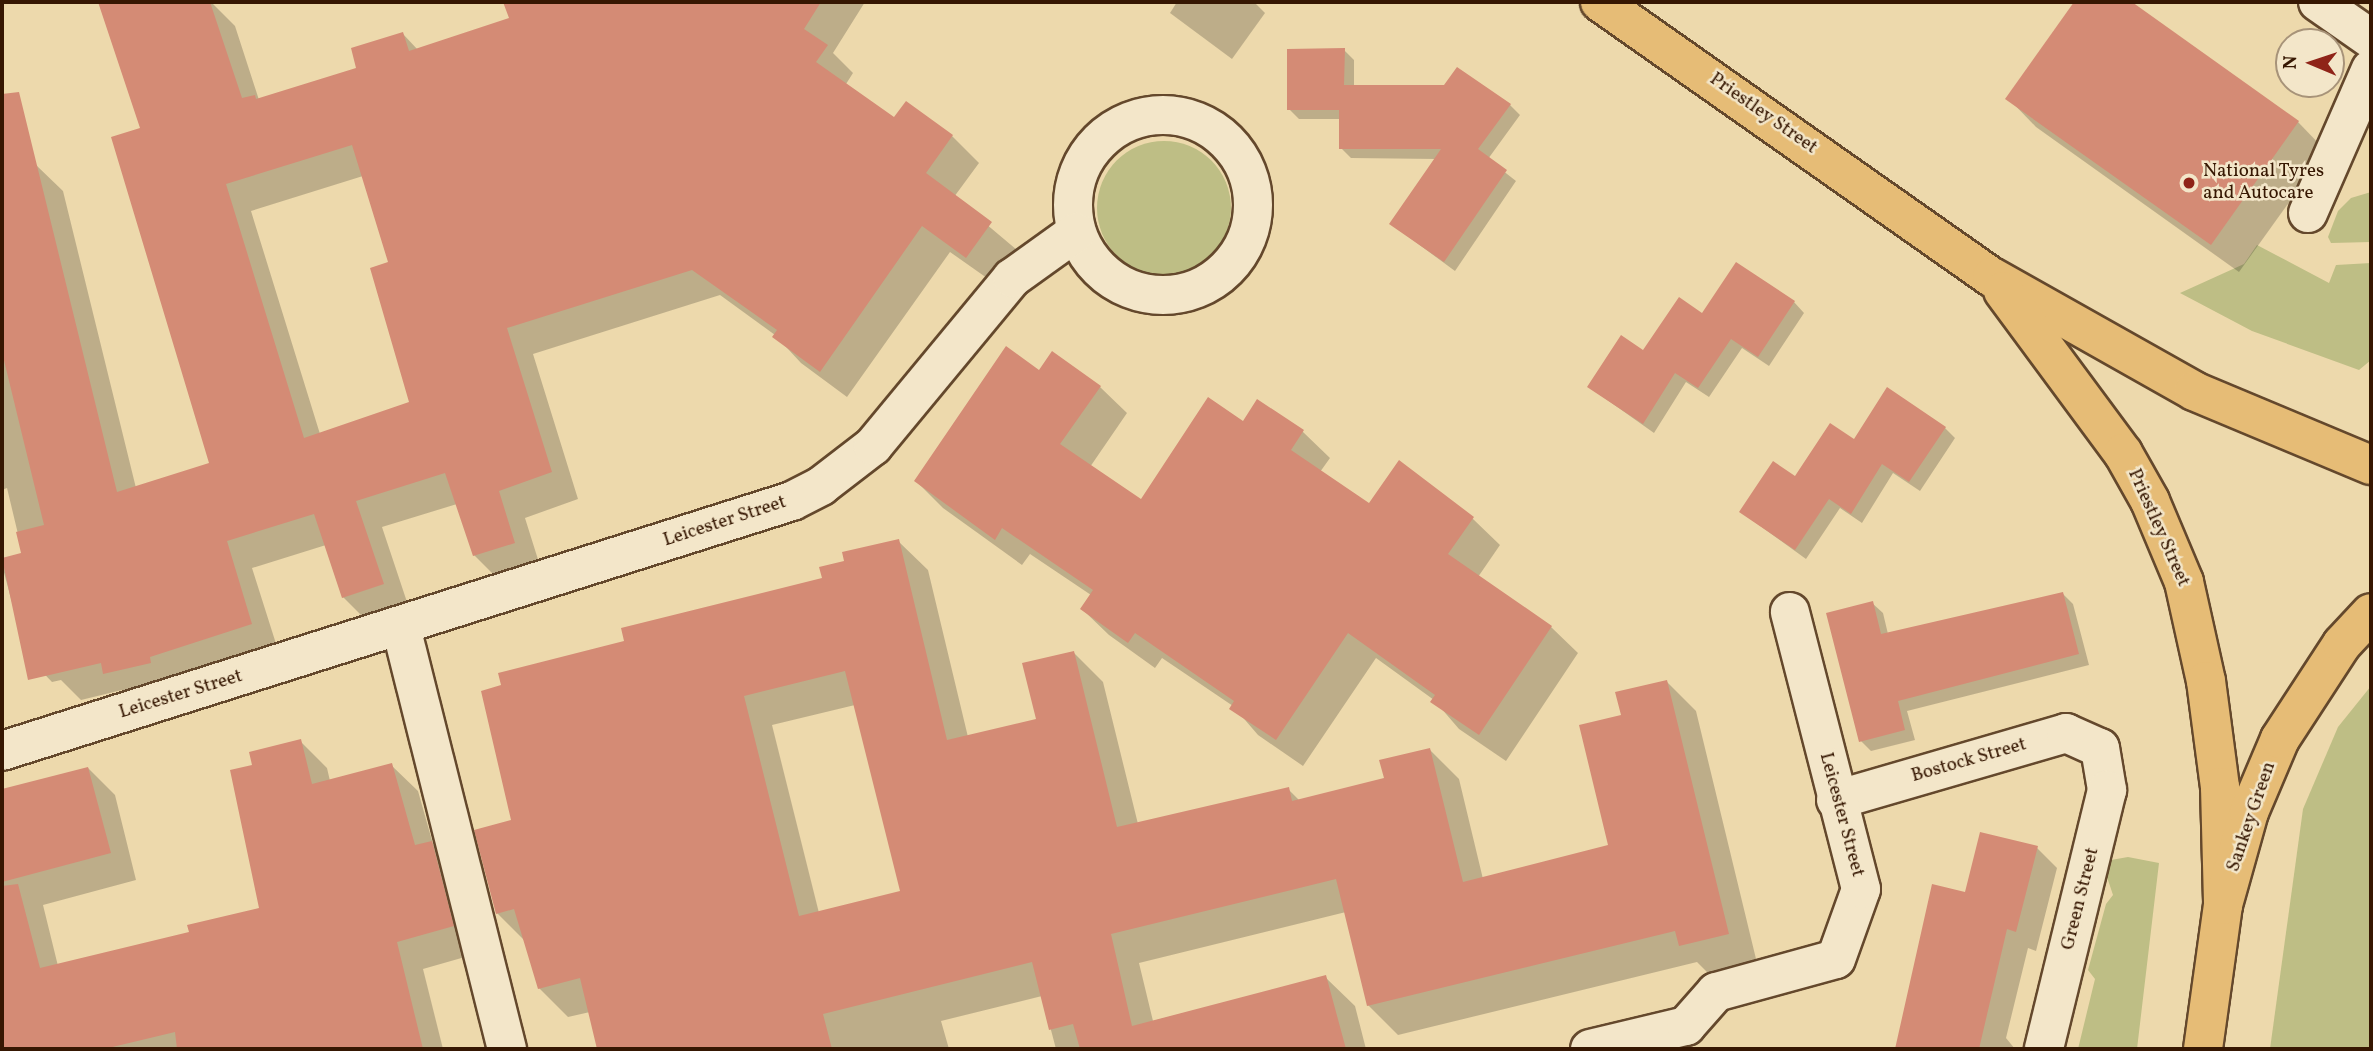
<!DOCTYPE html>
<html>
<head>
<meta charset="utf-8">
<style>
	body { margin:0 }
	#map { position:relative; width:2373px; height:1051px; overflow:hidden; background:#edd9ac; font-family:Vollkorn,serif }
	div>[style] { position:absolute }
	[style*='--x'] { left:calc(var(--x)*1px); top:calc(var(--y)*1px); width:calc(var(--w)*1px); rotate:calc(var(--a)*1deg) }
	.green>* { inset:0; background:#bebe85 }
	.round { border-radius:50% }
	.shadow>* { inset:0; background:#0003 }
	.building>* { inset:0; background:#d48b75 }
	.roads { filter:drop-shadow(2px 0 #64482c) drop-shadow(-2px 0 #64482c) drop-shadow(0 2px #64482c) drop-shadow(0 -2px #64482c) }
	.minor>* { height:38px; margin:-19px; padding:0 19px; transform-origin:19px; border-radius:19px; background:#f3e6c9 }
	.minor>.ring { margin:-19px; padding:0; box-sizing:content-box; background:none; border:38px solid #f3e6c9; border-radius:50% }
	.trunk>* { height:38px; margin:-19px; padding:0 19px; transform-origin:19px; border-radius:19px; background:#e6bc76 }
	.dots>* { width:19px; height:19px; translate:-50% -50%; box-sizing:border-box; border:4px solid #f3e6c9; border-radius:50% }
	span { translate:-50% -50%; white-space:nowrap; text-align:center; line-height:1.15; -webkit-text-stroke:5px #f3e6c9; paint-order:stroke }
	.street-label { font-size:19px; color:#361702 }
	.poi-label { font-size:19px; color:#361702 }
	.left { translate:0 -50%; text-align:left }
	.frame { position:absolute; inset:0; border:4px solid #361702; pointer-events:none }
	.north { position:absolute; left:2275px; top:28px; width:70px; height:70px; box-sizing:border-box; background:#f3e6c9; border:2px solid #a79379; border-radius:50%; rotate:272deg; font-size:19px; font-weight:700; line-height:28px; text-align:center; color:#361702 }
	.north::after { content:''; display:block; margin:auto; width:24px; height:32px; background:#8f2418; clip-path:polygon(50% 0,100% 100%,50% 72%,0 100%) }
</style>
</head>
<body>
<div id="map">
	<div class="green">
		<i class="round" style="left:1097px;top:141px;width:134px;height:134px"></i>
		<i style="clip-path:polygon(2371px 192px,2371px 242px,2331px 243px,2328px 237px,2338px 211px,2351px 198px)"></i>
		<i style="clip-path:polygon(2257px 245px,2329px 283px,2336px 265px,2371px 263px,2371px 360px,2359px 370px,2252px 331px,2180px 293px,2244px 264px)"></i>
		<i style="clip-path:polygon(2371px 686px,2371px 1049px,2270px 1049px,2303px 809px,2338px 727px)"></i>
		<i style="clip-path:polygon(2128px 857px,2159px 863px,2137px 1049px,2078px 1049px,2095px 979px,2088px 970px,2106px 904px,2113px 895px,2107px 877px,2111px 860px)"></i>
	</div>
	<div class="shadow">
		<i style="clip-path:polygon(evenodd,100px 2px,211px 2px,235px 26px,259px 100px,358px 69px,403px 34px,418px 50px,511px 20px,508px 10px,533px 2px,565px 2px,584px 21px,600px 70px,647px 2px,741px 2px,760px 15px,768px 2px,865px 2px,833px 53px,853px 73px,846px 84px,895px 119px,952px 136px,979px 163px,954px 197px,1017px 250px,994px 283px,950px 252px,847px 397px,801px 363px,775px 335px,720px 295px,533px 354px,578px 499px,525px 518px,541px 569px,501px 582px,474px 555px,457px 504px,382px 527px,410px 611px,370px 624px,343px 597px,326px 545px,252px 568px,278px 650px,132px 700px,122px 690px,81px 700px,61px 680px,52px 682px,26px 655px,2px 565px,2px 560px,23px 555px,7px 488px,2px 490px,2px 175px,36px 165px,63px 191px,136px 488px,211px 464px,143px 129px,100px 2px,363px 176px,390px 264px,411px 404px,320px 434px,251px 211px,363px 176px)"></i>
		<i style="clip-path:polygon(1177px 2px,1254px 2px,1265px 13px,1232px 59px,1170px 13px)"></i>
		<i style="clip-path:polygon(2076px 2px,2129px 2px,2298px 122px,2326px 151px,2239px 272px,2036px 127px,2008px 98px)"></i>
		<i style="clip-path:polygon(1344px 50px,1354px 60px,1354px 87px,1510px 105px,1520px 115px,1488px 159px,1516px 181px,1455px 271px,1391px 224px,1436px 159px,1351px 158px,1341px 148px,1341px 119px,1299px 119px,1289px 109px)"></i>
		<i style="clip-path:polygon(1794px 302px,1804px 313px,1769px 366px,1742px 348px,1709px 397px,1686px 382px,1654px 433px,1589px 387px,1702px 315px)"></i>
		<i style="clip-path:polygon(1040px 373px,1100px 387px,1127px 413px,1090px 467px,1141px 501px,1244px 424px,1258px 402px,1303px 432px,1330px 458px,1320px 472px,1369px 506px,1399px 463px,1473px 519px,1500px 545px,1478px 577px,1551px 627px,1578px 653px,1506px 761px,1459px 729px,1434px 700px,1376px 658px,1303px 766px,1258px 735px,1233px 706px,1162px 658px,1155px 668px,1109px 635px,1082px 609px,1091px 595px,1030px 554px,1022px 565px,943px 508px,916px 481px)"></i>
		<i style="clip-path:polygon(1945px 428px,1955px 438px,1920px 491px,1893px 473px,1862px 523px,1840px 508px,1806px 559px,1741px 512px,1855px 441px)"></i>
		<i style="clip-path:polygon(evenodd,898px 541px,928px 570px,968px 737px,1038px 720px,1074px 653px,1103px 682px,1138px 824px,1288px 789px,1300px 801px,1386px 779px,1430px 750px,1459px 779px,1483px 879px,1610px 846px,1624px 717px,1667px 682px,1696px 711px,1757px 963px,1709px 974px,1697px 962px,1398px 1035px,1368px 1005px,1346px 912px,1139px 963px,1153px 1021px,1325px 977px,1355px 1006px,1366px 1049px,1056px 1049px,1042px 996px,941px 1021px,949px 1049px,599px 1049px,590px 1012px,568px 1017px,539px 988px,525px 941px,497px 913px,514px 821px,626px 642px,824px 579px,846px 562px,898px 541px,855px 705px,902px 893px,819px 913px,772px 725px,855px 705px)"></i>
		<i style="clip-path:polygon(2063px 594px,2073px 604px,2089px 665px,1907px 711px,1915px 740px,1871px 751px,1861px 741px,1872px 603px,1883px 613px,1888px 634px)"></i>
		<i style="clip-path:polygon(300px 741px,327px 768px,330px 781px,391px 765px,418px 791px,433px 844px,458px 869px,479px 953px,423px 969px,443px 1049px,2px 1049px,2px 810px,50px 798px,88px 768px,115px 795px,136px 880px,43px 905px,58px 966px,191px 933px,261px 909px,254px 767px)"></i>
		<i style="clip-path:polygon(2037px 848px,2057px 868px,2036px 951px,2028px 948px,2006px 1038px,2015px 1049px,1898px 1049px,1933px 887px,1966px 894px)"></i>
	</div>
	<div class="building">
		<i style="clip-path:polygon(evenodd,98px 2px,210px 2px,242px 98px,255px 95px,256px 99px,356px 68px,351px 48px,403px 32px,409px 51px,509px 18px,503px 2px,821px 2px,804px 29px,828px 45px,816px 62px,894px 117px,906px 101px,953px 135px,926px 173px,992px 222px,966px 258px,922px 226px,820px 372px,772px 337px,777px 330px,692px 270px,507px 328px,552px 472px,499px 491px,515px 543px,473px 556px,445px 473px,356px 501px,384px 584px,342px 598px,314px 514px,227px 541px,252px 624px,150px 657px,151px 663px,103px 674px,101px 663px,28px 680px,2px 558px,21px 553px,16px 532px,44px 525px,2px 352px,2px 94px,19px 92px,117px 492px,209px 463px,111px 137px,140px 128px,98px 2px,352px 145px,388px 262px,370px 268px,409px 402px,304px 438px,226px 184px,352px 145px)"></i>
		<i style="clip-path:polygon(2074px 2px,2132px 2px,2299px 121px,2211px 245px,2005px 99px)"></i>
		<i style="clip-path:polygon(1345px 48px,1344px 85px,1444px 85px,1457px 67px,1511px 104px,1478px 149px,1507px 170px,1444px 262px,1389px 224px,1441px 149px,1339px 149px,1339px 110px,1287px 110px,1287px 49px)"></i>
		<i style="clip-path:polygon(1736px 262px,1795px 301px,1758px 357px,1731px 339px,1698px 388px,1675px 373px,1643px 424px,1587px 387px,1621px 335px,1643px 350px,1679px 297px,1702px 313px)"></i>
		<i style="clip-path:polygon(1006px 346px,1039px 370px,1052px 351px,1101px 386px,1060px 444px,1141px 499px,1208px 397px,1243px 421px,1257px 399px,1304px 430px,1291px 450px,1369px 503px,1399px 460px,1474px 517px,1448px 554px,1552px 626px,1479px 735px,1430px 702px,1435px 695px,1348px 633px,1276px 740px,1229px 709px,1234px 701px,1135px 633px,1128px 643px,1080px 609px,1093px 590px,1002px 528px,995px 540px,914px 481px)"></i>
		<i style="clip-path:polygon(1887px 387px,1946px 427px,1909px 482px,1882px 464px,1851px 514px,1829px 499px,1795px 550px,1739px 512px,1773px 461px,1795px 476px,1830px 423px,1854px 439px)"></i>
		<i style="clip-path:polygon(evenodd,899px 539px,947px 740px,1036px 719px,1022px 663px,1074px 651px,1117px 827px,1289px 787px,1292px 801px,1384px 778px,1379px 760px,1430px 748px,1463px 882px,1608px 845px,1579px 725px,1621px 715px,1615px 692px,1667px 680px,1729px 934px,1679px 946px,1675px 931px,1367px 1006px,1336px 879px,1111px 934px,1132px 1026px,1326px 975px,1346px 1049px,1080px 1049px,1073px 1024px,1049px 1030px,1032px 962px,823px 1014px,832px 1049px,597px 1049px,580px 978px,538px 989px,514px 909px,496px 914px,474px 830px,511px 820px,481px 691px,501px 685px,498px 673px,624px 641px,621px 628px,822px 578px,819px 567px,844px 561px,842px 552px,899px 539px,845px 671px,900px 891px,799px 916px,744px 696px,845px 671px)"></i>
		<i style="clip-path:polygon(2063px 592px,2079px 654px,1898px 701px,1905px 730px,1859px 742px,1826px 613px,1873px 601px,1881px 634px)"></i>
		<i style="clip-path:polygon(301px 739px,312px 784px,392px 763px,415px 845px,432px 841px,454px 926px,397px 942px,423px 1049px,177px 1049px,175px 1032px,104px 1049px,2px 1049px,2px 886px,18px 884px,40px 968px,189px 932px,187px 925px,259px 908px,230px 770px,252px 765px,249px 752px)"></i>
		<i style="clip-path:polygon(88px 767px,111px 853px,2px 882px,2px 789px)"></i>
		<i style="clip-path:polygon(1980px 832px,2038px 846px,2016px 932px,2007px 929px,1979px 1049px,1895px 1049px,1932px 884px,1965px 892px)"></i>
	</div>
	<div class="roads">
		<div class="minor">
			<i style="--x:2318;--y:2;--w:65;--a:34.9"></i>
			<i class="ring" style="left:1073px;top:115px;width:142px;height:142px"></i>
			<i style="--x:2308;--y:213;--w:157;--a:-66.4"></i>
			<i style="--x:401;--y:627;--w:435;--a:75.9"></i>
			<i style="--x:2;--y:751;--w:829;--a:-17.56"></i>
			<i style="--x:792;--y:501;--w:33;--a:-27"></i>
			<i style="--x:821;--y:486;--w:66;--a:-37.6"></i>
			<i style="--x:873;--y:446;--w:218;--a:-50.4"></i>
			<i style="--x:1012;--y:278;--w:79;--a:-35.7"></i>
			<i style="--x:1836;--y:800;--w:240;--a:-16.2"></i>
			<i style="--x:2066;--y:733;--w:37;--a:24"></i>
			<i style="--x:2100;--y:748;--w:43;--a:80.5"></i>
			<i style="--x:2107;--y:790;--w:267;--a:103.7"></i>
			<i style="--x:1590;--y:1049;--w:99;--a:-13.5"></i>
			<i style="--x:1686;--y:1026;--w:45;--a:-48.6"></i>
			<i style="--x:1716;--y:992;--w:124;--a:-15.4"></i>
			<i style="--x:1836;--y:959;--w:74;--a:-70.3"></i>
			<i style="--x:1861;--y:889;--w:286;--a:-104.4"></i>
		</div>
		<div class="trunk">
			<i style="--x:1600;--y:2;--w:479;--a:35.1"></i>
			<i style="--x:1992;--y:277;--w:232;--a:29.4"></i>
			<i style="--x:2194;--y:391;--w:192;--a:22.7"></i>
			<i style="--x:2003;--y:291;--w:202;--a:53.5"></i>
			<i style="--x:2123;--y:453;--w:55;--a:60.6"></i>
			<i style="--x:2150;--y:501;--w:88;--a:67.2"></i>
			<i style="--x:2184;--y:582;--w:101;--a:77.5"></i>
			<i style="--x:2206;--y:681;--w:107;--a:82.5"></i>
			<i style="--x:2220;--y:787;--w:118;--a:88.5"></i>
			<i style="--x:2203;--y:1049;--w:145;--a:-82.1"></i>
			<i style="--x:2223;--y:905;--w:97;--a:-74.4"></i>
			<i style="--x:2249;--y:812;--w:79;--a:-67"></i>
			<i style="--x:2280;--y:739;--w:113;--a:-56.9"></i>
			<i style="--x:2342;--y:644;--w:42;--a:-46.9"></i>
		</div>
	</div>
	<div class="dots">
		<i style="left:2189px;top:183px;background:#8f2418"></i>
	</div>
	<div class="street-label">
		<span style="left:1763px;top:114px;rotate:35deg">Priestley Street</span>
		<span style="left:725px;top:522px;rotate:-18deg">Leicester Street</span>
		<span style="left:2158px;top:528px;rotate:66deg">Priestley Street</span>
		<span style="left:181px;top:695px;rotate:-17deg">Leicester Street</span>
		<span style="left:1969px;top:761px;rotate:-16deg">Bostock Street</span>
		<span style="left:1841px;top:815px;rotate:75deg">Leicester Street</span>
		<span style="left:2252px;top:817px;rotate:-71deg">Sankey Green</span>
		<span style="left:2081px;top:899px;rotate:-76deg">Green Street</span>
	</div>
	<div class="poi-label">
		<span class="left" style="left:2203px;top:183px">National Tyres<br>and Autocare</span>
	</div>
	<div class="frame"></div>
	<div class="north">N</div>
</div>
</body>
</html>
